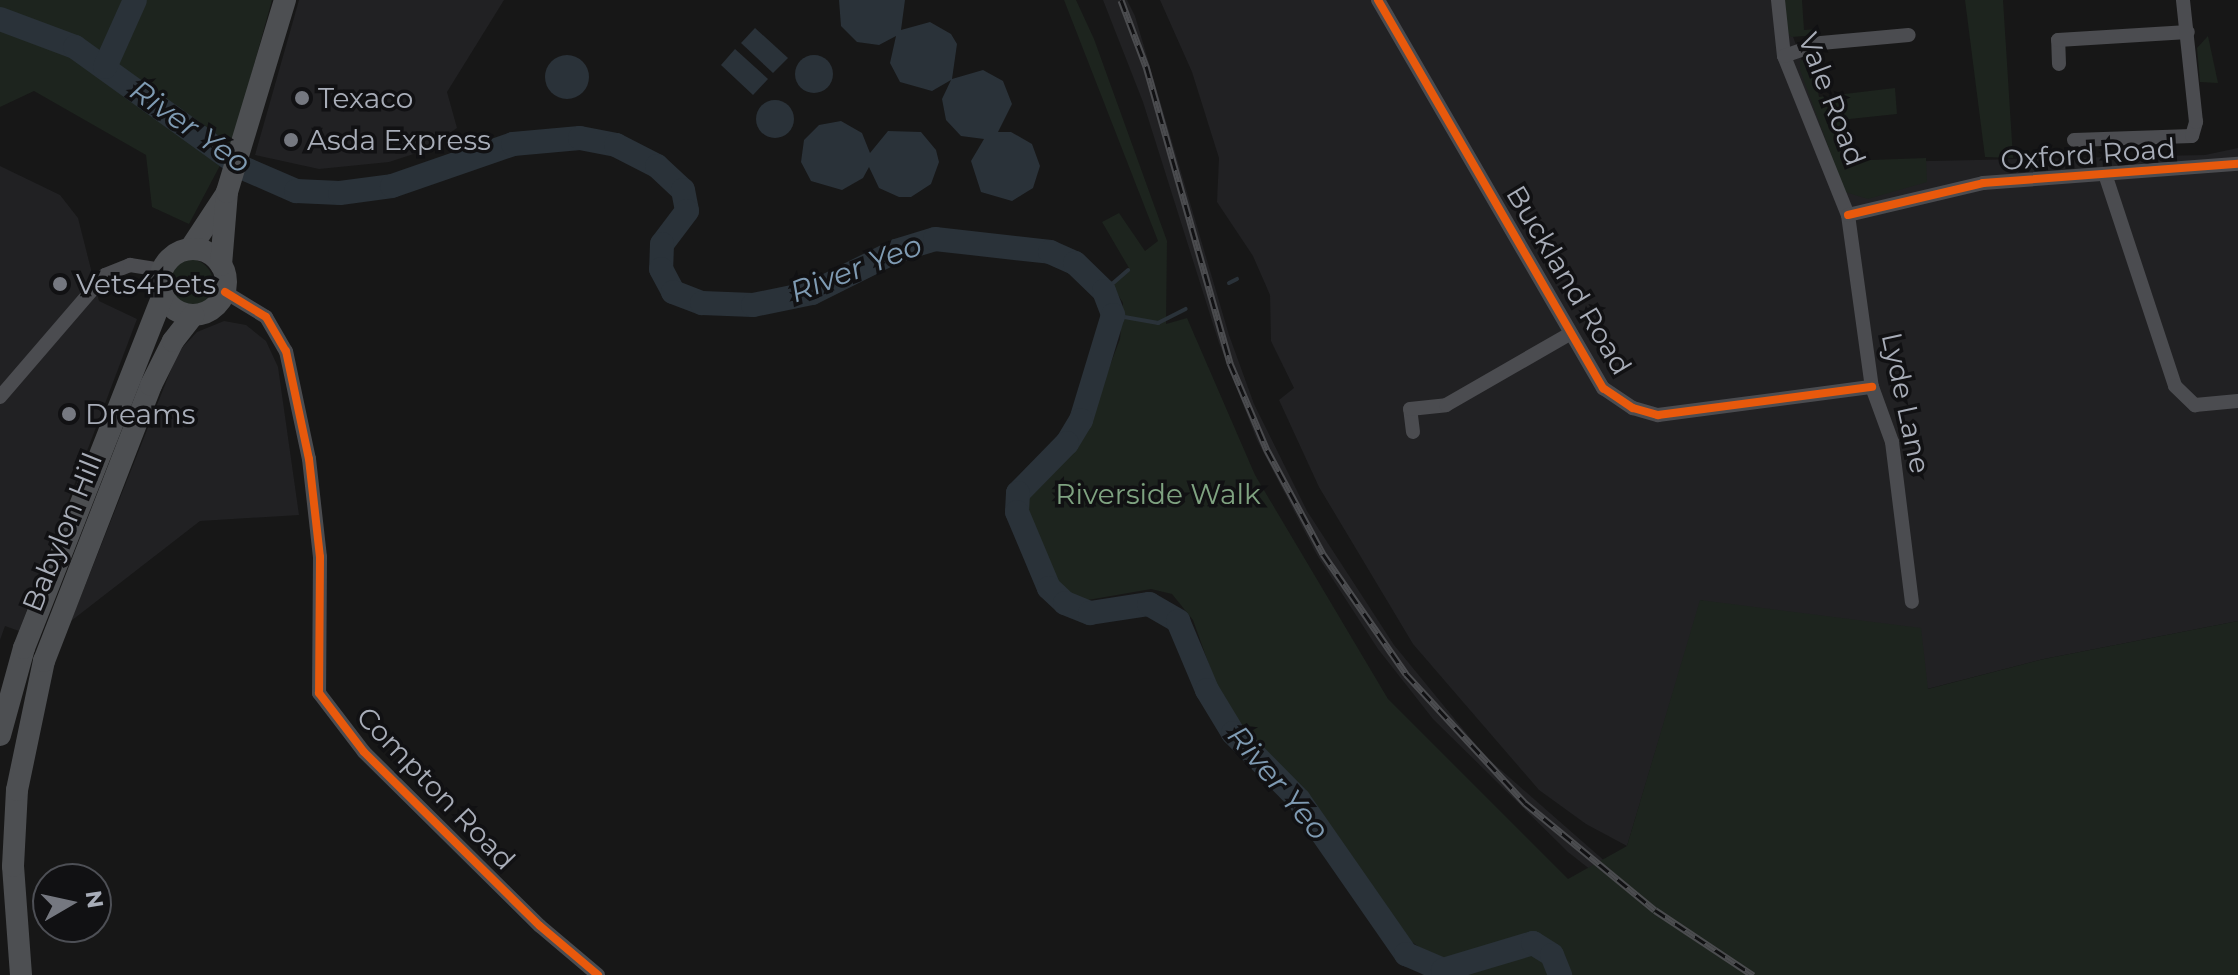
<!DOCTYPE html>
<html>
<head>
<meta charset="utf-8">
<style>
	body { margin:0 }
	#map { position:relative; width:2238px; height:975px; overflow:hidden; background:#171717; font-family:Montserrat,sans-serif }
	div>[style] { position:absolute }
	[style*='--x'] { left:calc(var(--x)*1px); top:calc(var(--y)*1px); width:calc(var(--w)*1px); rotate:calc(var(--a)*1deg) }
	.built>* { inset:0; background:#212123 }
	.green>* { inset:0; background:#1d241e }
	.round { border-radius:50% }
	.water>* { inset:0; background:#2a3239 }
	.stream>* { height:4px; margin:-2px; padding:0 2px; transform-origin:2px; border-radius:2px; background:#2a3239 }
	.river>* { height:24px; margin:-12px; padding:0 12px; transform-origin:12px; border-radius:12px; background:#2a3239 }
	.street>* { height:14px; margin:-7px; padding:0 7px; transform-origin:7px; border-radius:7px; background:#4b4c50 }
	.primary>* { height:22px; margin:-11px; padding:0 11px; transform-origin:11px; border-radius:11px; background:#4d4f52 }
	.primary>.ring { margin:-11px; padding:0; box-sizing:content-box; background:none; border:22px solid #4d4f52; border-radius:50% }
	.rail>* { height:7px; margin-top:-3.5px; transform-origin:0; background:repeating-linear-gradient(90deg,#111113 0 12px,#4b4c4f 0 24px); box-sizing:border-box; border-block:2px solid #4b4c4f }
	.cycleway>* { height:8px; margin:-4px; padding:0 4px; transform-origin:4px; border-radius:4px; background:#e8590c }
	.dots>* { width:22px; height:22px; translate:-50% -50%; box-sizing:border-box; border:4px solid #111113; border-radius:50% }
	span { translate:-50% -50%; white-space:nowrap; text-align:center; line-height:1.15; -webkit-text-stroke:7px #111113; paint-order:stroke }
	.poi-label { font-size:28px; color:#a8adb8 }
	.left { translate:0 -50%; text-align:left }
	.street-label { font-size:28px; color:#a8adb8 }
	.park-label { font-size:28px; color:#7fa381 }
	.water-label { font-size:30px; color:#7f9bb3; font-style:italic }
	.north { position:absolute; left:32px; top:863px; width:80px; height:80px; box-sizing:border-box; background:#111113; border:2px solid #4d4f55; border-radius:50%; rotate:81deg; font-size:22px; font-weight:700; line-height:32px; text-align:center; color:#a8adb8 }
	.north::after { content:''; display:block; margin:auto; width:28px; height:36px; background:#757880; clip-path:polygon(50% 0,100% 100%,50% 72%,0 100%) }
</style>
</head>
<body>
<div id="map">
	<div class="built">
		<i style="clip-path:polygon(299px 0,504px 0,447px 92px,457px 128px,423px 151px,389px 162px,319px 169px,255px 155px)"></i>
		<i style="clip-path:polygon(1103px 0,1127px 0,1135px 16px,1229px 335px,1254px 404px,1307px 511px,1394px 645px,1485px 756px,1632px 885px,1652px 918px,1568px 852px,1433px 719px,1378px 649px,1317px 555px,1257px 440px,1219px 343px,1143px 102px)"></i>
		<i style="clip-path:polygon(1160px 0,1788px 0,1787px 20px,1839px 163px,2205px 155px,2238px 148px,2238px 621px,2044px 659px,1927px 689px,1701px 600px,1627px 846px,1586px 824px,1539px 790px,1413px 644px,1319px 487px,1279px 400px,1294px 388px,1271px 341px,1270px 295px,1253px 256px,1217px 202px,1219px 158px,1192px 72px)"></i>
		<i style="clip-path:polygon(0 166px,60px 195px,78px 218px,99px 301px,137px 319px,19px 631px,5px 626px,0 640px)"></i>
		<i style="clip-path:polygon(224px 321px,246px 325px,266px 341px,278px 367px,299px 515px,200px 521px,71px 621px,178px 352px,197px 332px)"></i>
	</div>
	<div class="green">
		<i style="clip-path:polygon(0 0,272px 0,233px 141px,189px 224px,152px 207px,146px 155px,34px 91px,0 107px)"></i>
		<i style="clip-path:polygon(1064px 0,1076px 0,1094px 39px,1167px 241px,1166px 324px,1187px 318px,1255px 475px,1388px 699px,1568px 879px,1627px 846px,1700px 600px,1921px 628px,1928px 689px,2044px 659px,2238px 621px,2238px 975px,1422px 975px,1434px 957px,1403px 936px,1314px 803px,1223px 704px,1193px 620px,1172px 594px,1151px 589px,1082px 601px,1050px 576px,1031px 540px,1025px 490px,1085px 431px,1120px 339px,1123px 303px,1112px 285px,1129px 268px,1102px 222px,1119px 213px,1145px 251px,1158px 241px)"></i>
		<i style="clip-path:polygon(1784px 0,1802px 0,1804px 30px,1818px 29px,1818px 35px,1791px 37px,1783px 25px)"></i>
		<i style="clip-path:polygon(1965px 0,2003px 0,2013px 158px,1985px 157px)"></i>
		<i style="clip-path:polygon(2208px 36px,2218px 83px,2200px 82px,2197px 48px)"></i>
		<i style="clip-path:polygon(1812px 55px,1819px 97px,1895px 88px,1897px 114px,1840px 120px,1844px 161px,1926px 158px,1927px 182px,1868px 199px,1845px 192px,1800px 70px,1800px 61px)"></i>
		<i class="round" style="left:165px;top:259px;width:48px;height:48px"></i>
	</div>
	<div class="water">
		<i style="clip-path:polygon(839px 0,905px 0,901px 30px,930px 22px,951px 34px,957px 44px,952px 79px,983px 70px,1003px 81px,1012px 104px,998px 132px,1011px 132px,1032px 144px,1040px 166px,1033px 188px,1012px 201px,981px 192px,971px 161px,984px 139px,961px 136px,946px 120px,942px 99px,951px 80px,932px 91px,900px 82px,890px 63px,896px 36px,879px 45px,857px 42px,841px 26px)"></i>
		<i style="clip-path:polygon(755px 28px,788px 58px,773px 73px,741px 43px)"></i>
		<i style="clip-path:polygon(735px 49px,768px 79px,753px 95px,721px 65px)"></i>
		<i class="round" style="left:545px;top:55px;width:44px;height:44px"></i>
		<i class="round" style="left:795px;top:55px;width:38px;height:38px"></i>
		<i class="round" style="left:756px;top:100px;width:38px;height:38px"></i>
		<i style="clip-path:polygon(841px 121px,862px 133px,870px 153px,888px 131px,921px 132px,936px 150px,939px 162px,931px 184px,911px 197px,899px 197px,879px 188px,869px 167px,863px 178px,842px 190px,811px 181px,801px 162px,804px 140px,819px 125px)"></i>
	</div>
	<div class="stream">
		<i style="--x:1229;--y:283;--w:9;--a:-27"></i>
		<i style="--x:1104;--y:291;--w:32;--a:-41"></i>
		<i style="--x:1113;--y:315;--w:46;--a:10.1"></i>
		<i style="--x:1158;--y:323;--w:31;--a:-27"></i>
	</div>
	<div class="river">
		<i style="--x:0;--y:19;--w:80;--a:20.5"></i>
		<i style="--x:75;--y:47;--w:207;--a:35.8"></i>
		<i style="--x:243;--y:168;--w:58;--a:23.5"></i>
		<i style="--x:296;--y:191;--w:44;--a:2.6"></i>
		<i style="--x:340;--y:193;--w:52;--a:-7.7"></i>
		<i style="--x:392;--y:186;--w:128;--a:-19.1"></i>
		<i style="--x:513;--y:144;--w:67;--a:-5.1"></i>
		<i style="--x:580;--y:138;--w:37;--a:11"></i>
		<i style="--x:616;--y:145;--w:46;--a:27.1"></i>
		<i style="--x:657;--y:166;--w:35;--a:43"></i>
		<i style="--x:683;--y:190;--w:21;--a:79"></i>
		<i style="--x:687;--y:211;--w:41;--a:127.1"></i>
		<i style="--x:662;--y:244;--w:25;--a:92"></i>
		<i style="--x:661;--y:269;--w:26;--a:62"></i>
		<i style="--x:673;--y:292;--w:31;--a:21"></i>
		<i style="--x:702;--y:303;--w:51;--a:2.2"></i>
		<i style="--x:753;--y:305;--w:60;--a:-11.5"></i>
		<i style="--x:812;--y:293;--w:94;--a:-26.6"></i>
		<i style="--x:896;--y:251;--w:41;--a:-17.1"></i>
		<i style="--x:935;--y:239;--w:116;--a:6.4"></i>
		<i style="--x:1050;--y:252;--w:27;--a:24"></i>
		<i style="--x:1075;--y:263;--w:40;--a:44"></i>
		<i style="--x:1104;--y:291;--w:26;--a:69"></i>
		<i style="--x:1113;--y:315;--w:110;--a:106.9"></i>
		<i style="--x:1081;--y:420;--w:27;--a:121"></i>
		<i style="--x:1067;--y:443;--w:70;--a:134.4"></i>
		<i style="--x:1018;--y:493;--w:19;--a:93"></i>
		<i style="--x:1017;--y:512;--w:82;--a:67.2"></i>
		<i style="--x:1049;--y:588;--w:22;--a:43"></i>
		<i style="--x:1065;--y:603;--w:27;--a:22"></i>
		<i style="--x:1090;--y:613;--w:60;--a:-8.7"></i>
		<i style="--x:1149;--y:604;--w:34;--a:30"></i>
		<i style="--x:1178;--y:621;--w:75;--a:67.2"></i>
		<i style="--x:1207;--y:690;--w:50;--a:58.8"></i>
		<i style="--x:1233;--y:733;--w:94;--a:45.4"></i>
		<i style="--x:1299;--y:800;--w:188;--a:55.2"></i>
		<i style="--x:1406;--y:954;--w:40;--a:23.4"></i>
		<i style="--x:1443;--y:970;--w:94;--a:-16.7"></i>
		<i style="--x:1533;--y:943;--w:22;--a:32"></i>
		<i style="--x:1552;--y:955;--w:22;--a:68"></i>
		<i style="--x:105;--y:67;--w:73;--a:-65.9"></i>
	</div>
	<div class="street">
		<i style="--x:1378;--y:0;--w:449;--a:59.9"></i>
		<i style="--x:1603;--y:388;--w:36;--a:34"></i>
		<i style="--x:1633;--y:408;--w:26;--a:16"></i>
		<i style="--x:1658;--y:415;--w:216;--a:-7.5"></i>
		<i style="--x:1778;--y:0;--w:56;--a:83.9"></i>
		<i style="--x:1784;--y:56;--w:171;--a:68.1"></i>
		<i style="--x:1848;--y:215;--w:174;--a:82.1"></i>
		<i style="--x:1872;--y:387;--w:59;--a:70"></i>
		<i style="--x:1892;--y:442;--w:161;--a:82.9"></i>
		<i style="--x:1784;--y:56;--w:39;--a:-19"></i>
		<i style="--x:1821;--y:43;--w:88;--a:-5.2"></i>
		<i style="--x:2059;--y:64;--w:24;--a:-92"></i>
		<i style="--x:2058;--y:40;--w:130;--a:-3.5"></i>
		<i style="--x:2074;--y:140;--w:118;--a:-1.9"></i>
		<i style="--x:2192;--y:136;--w:15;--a:-74"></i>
		<i style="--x:2196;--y:122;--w:123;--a:-96.1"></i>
		<i style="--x:2106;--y:177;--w:220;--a:71.7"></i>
		<i style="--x:2175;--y:386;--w:28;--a:44"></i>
		<i style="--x:2195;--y:405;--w:43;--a:-5.3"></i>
		<i style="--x:1848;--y:215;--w:139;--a:-13.3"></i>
		<i style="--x:1983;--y:183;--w:256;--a:-4.3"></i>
		<i style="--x:225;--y:292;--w:48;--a:31.4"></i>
		<i style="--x:266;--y:317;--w:39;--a:60"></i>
		<i style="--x:286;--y:351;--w:110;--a:78"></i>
		<i style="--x:309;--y:459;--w:99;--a:83.6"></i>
		<i style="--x:320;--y:557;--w:136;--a:90.4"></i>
		<i style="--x:319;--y:693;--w:74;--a:52.7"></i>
		<i style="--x:364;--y:752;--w:247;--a:44.7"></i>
		<i style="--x:540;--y:926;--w:76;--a:40.2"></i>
		<i style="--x:0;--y:397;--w:161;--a:-49.3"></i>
		<i style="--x:105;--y:275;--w:27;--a:-22"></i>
		<i style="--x:130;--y:265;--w:32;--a:9"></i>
		<i style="--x:1413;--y:432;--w:23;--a:-97"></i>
		<i style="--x:1410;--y:409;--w:36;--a:-6"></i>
		<i style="--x:1446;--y:405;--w:144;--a:-29.9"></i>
	</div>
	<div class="primary">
		<i style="--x:190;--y:249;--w:64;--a:-56.6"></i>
		<i class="ring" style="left:160px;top:249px;width:44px;height:44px"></i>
		<i style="--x:221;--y:265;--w:73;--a:-85.3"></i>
		<i style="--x:227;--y:192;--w:201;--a:-73.2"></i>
		<i style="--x:0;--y:735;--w:90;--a:-74.6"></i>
		<i style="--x:24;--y:648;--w:379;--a:-68.5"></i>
		<i style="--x:21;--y:975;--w:109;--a:-94.2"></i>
		<i style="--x:13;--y:866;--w:76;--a:-87"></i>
		<i style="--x:17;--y:790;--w:132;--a:-78.2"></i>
		<i style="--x:44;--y:661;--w:296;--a:-68.8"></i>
		<i style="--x:151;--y:385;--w:49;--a:-63.4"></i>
		<i style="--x:173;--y:341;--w:33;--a:-52"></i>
	</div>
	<div class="rail">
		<i style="--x:1121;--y:0;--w:71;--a:69.3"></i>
		<i style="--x:1146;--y:66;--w:309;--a:74.2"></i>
		<i style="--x:1230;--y:363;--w:95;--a:67"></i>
		<i style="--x:1267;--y:450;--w:118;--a:61.7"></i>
		<i style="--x:1323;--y:554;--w:146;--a:55.3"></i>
		<i style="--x:1406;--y:674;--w:176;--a:47.3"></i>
		<i style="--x:1525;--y:803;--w:168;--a:39.5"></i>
		<i style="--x:1655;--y:910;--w:118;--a:33.6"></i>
	</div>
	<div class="cycleway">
		<i style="--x:1378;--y:0;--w:449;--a:59.9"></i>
		<i style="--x:1603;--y:388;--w:36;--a:34"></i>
		<i style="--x:1633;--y:408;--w:26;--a:16"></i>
		<i style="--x:1658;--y:415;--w:216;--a:-7.5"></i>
		<i style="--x:1848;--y:215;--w:139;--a:-13.3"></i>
		<i style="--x:1983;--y:183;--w:256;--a:-4.3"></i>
		<i style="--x:225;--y:292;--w:48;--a:31.4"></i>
		<i style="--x:266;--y:317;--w:39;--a:60"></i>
		<i style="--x:286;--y:351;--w:110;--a:78"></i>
		<i style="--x:309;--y:459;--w:99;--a:83.6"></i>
		<i style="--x:320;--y:557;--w:136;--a:90.4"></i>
		<i style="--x:319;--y:693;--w:74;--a:52.7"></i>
		<i style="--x:364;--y:752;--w:247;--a:44.7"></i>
		<i style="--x:540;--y:926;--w:76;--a:40.2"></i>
	</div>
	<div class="dots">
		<i style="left:302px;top:98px;background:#757880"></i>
		<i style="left:291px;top:140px;background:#757880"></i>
		<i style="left:60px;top:284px;background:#757880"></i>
		<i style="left:69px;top:414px;background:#757880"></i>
	</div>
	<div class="poi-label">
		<span class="left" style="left:318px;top:98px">Texaco</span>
		<span class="left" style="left:307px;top:140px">Asda Express</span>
		<span class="left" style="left:76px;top:284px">Vets4Pets</span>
		<span class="left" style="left:85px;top:414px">Dreams</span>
	</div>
	<div class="street-label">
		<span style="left:1832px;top:99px;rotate:69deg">Vale Road</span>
		<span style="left:2088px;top:154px;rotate:-4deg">Oxford Road</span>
		<span style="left:1569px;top:280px;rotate:59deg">Buckland Road</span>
		<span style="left:1906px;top:403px;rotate:78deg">Lyde Lane</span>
		<span style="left:62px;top:532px;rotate:-68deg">Babylon Hill</span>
		<span style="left:436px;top:788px;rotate:46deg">Compton Road</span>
	</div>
	<div class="park-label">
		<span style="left:1158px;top:494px">Riverside Walk</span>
	</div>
	<div class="water-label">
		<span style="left:190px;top:127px;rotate:35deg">River Yeo</span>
		<span style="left:856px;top:269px;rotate:-21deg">River Yeo</span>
		<span style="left:1278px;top:783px;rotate:50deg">River Yeo</span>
	</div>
	<div class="north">N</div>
</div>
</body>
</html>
